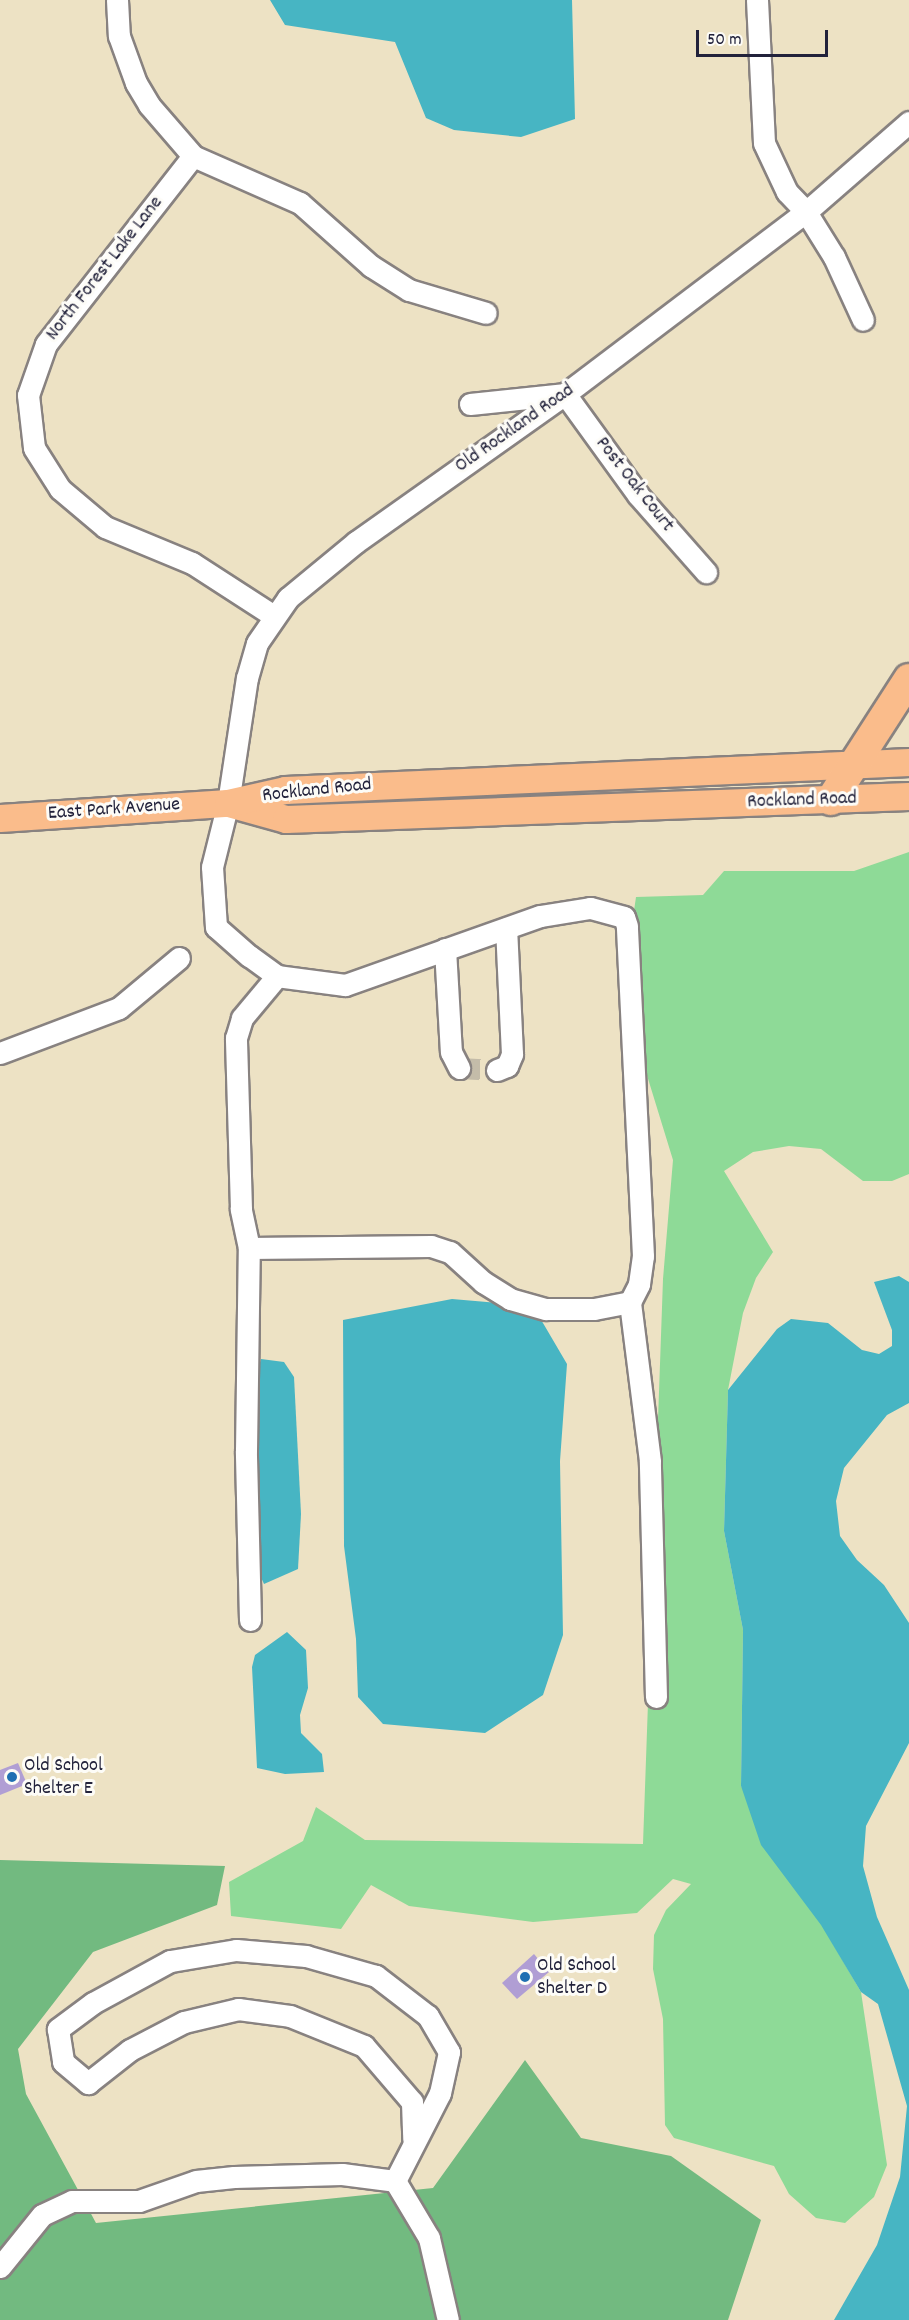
<!DOCTYPE html>
<html>
<head>
<meta charset="utf-8">
<style>
	body { margin:0 }
	#map { position:relative; width:909px; height:2320px; overflow:hidden; background:#ede2c4; font-family:Dekko,sans-serif }
	div>[style] { position:absolute }
	[style*='--x'] { left:calc(var(--x)*1px); top:calc(var(--y)*1px); width:calc(var(--w)*1px); rotate:calc(var(--a)*1deg) }
	.green>* { inset:0; background:#8eda97 }
	.forest>* { inset:0; background:#72ba80 }
	.water>* { inset:0; background:#47b5c3 }
	.building>* { inset:0; background:#b09ed4 }
	.minor-tunnel>* { height:21px; margin-top:-10.5px; transform-origin:0; background:repeating-linear-gradient(90deg,#c4bca9 0 21px,transparent 0 31px) }
	.roads { filter:drop-shadow(2px 0 #888280) drop-shadow(-2px 0 #888280) drop-shadow(0 2px #888280) drop-shadow(0 -2px #888280) }
	.minor>* { height:21px; margin:-10.5px; padding:0 10.5px; transform-origin:10.5px; border-radius:10.5px; background:#fff }
	.major>* { height:27px; margin:-13.5px; padding:0 13.5px; transform-origin:13.5px; border-radius:13.5px; background:#fabc8b }
	.highway>* { height:30px; margin:-15px; padding:0 15px; transform-origin:15px; border-radius:15px; background:#fabc8b }
	.dots>* { width:16px; height:16px; translate:-50% -50%; box-sizing:border-box; border:3px solid #fdfcf7; border-radius:50% }
	span { translate:-50% -50%; white-space:nowrap; text-align:center; line-height:1.15; -webkit-text-stroke:6px #fdfcf7; paint-order:stroke }
	.street-label { font-size:20px; color:#22223b }
	.poi-label { font-size:20px; color:#22223b }
	.left { translate:0 -50%; text-align:left }
	.scale { position:absolute; left:696px; top:30px; width:132px; height:27px; box-sizing:border-box; border:3px solid #22223b; border-top:0; padding-left:8px; font-size:18px; line-height:21px; white-space:nowrap; color:#22223b; -webkit-text-stroke:4px #fdfcf7; paint-order:stroke }
</style>
</head>
<body>
<div id="map">
	<div class="green">
		<i style="clip-path:polygon(909px 852px,909px 1174px,892px 1181px,863px 1181px,821px 1149px,789px 1146px,753px 1152px,724px 1171px,773px 1252px,756px 1278px,743px 1313px,728px 1390px,724px 1531px,743px 1630px,741px 1786px,861px 1992px,887px 2165px,874px 2197px,845px 2223px,816px 2218px,789px 2194px,774px 2166px,674px 2138px,665px 2125px,663px 2019px,653px 1969px,654px 1935px,666px 1910px,691px 1884px,673px 1879px,637px 1913px,533px 1922px,409px 1906px,371px 1885px,341px 1929px,231px 1916px,229px 1882px,303px 1841px,316px 1807px,365px 1840px,643px 1844px,663px 1279px,673px 1160px,622px 994px,636px 897px,703px 895px,724px 871px,854px 871px)"></i>
	</div>
	<div class="forest">
		<i style="clip-path:polygon(0 1860px,225px 1866px,217px 1905px,93px 1952px,18px 2049px,26px 2094px,96px 2223px,433px 2188px,525px 2060px,581px 2138px,671px 2156px,761px 2220px,728px 2320px,0 2320px)"></i>
	</div>
	<div class="water">
		<i style="clip-path:polygon(270px 0,572px 0,575px 119px,521px 137px,454px 130px,426px 118px,395px 42px,285px 25px)"></i>
		<i style="clip-path:polygon(899px 1276px,909px 1282px,909px 1403px,887px 1415px,844px 1468px,836px 1501px,840px 1536px,857px 1560px,884px 1585px,909px 1623px,909px 1743px,866px 1826px,863px 1866px,877px 1917px,909px 1990px,909px 2320px,834px 2320px,877px 2245px,900px 2177px,907px 2106px,878px 2004px,861px 1992px,821px 1925px,761px 1845px,741px 1786px,743px 1630px,724px 1531px,728px 1390px,777px 1329px,791px 1319px,828px 1323px,862px 1350px,879px 1354px,892px 1346px,892px 1330px,874px 1282px)"></i>
		<i style="clip-path:polygon(452px 1299px,533px 1306px,567px 1364px,560px 1461px,563px 1635px,543px 1695px,485px 1733px,383px 1724px,358px 1697px,356px 1639px,344px 1546px,343px 1320px)"></i>
		<i style="clip-path:polygon(261px 1359px,284px 1362px,294px 1377px,301px 1514px,298px 1569px,264px 1584px,255px 1564px,255px 1380px)"></i>
		<i style="clip-path:polygon(287px 1632px,306px 1650px,308px 1688px,300px 1715px,301px 1733px,322px 1754px,324px 1772px,285px 1774px,257px 1768px,252px 1667px,255px 1655px)"></i>
	</div>
	<div class="building">
		<i style="clip-path:polygon(18px 1763px,27px 1784px,0 1795px,0 1770px)"></i>
		<i style="clip-path:polygon(534px 1954px,549px 1972px,517px 1999px,502px 1983px)"></i>
	</div>
	<div class="minor-tunnel">
		<i style="--x:459;--y:1068;--w:38;--a:3"></i>
	</div>
	<div class="roads">
		<div class="minor">
			<i style="--x:117;--y:0;--w:36;--a:87"></i>
			<i style="--x:119;--y:36;--w:50;--a:70.1"></i>
			<i style="--x:136;--y:83;--w:26;--a:59"></i>
			<i style="--x:149;--y:105;--w:67;--a:49.2"></i>
			<i style="--x:193;--y:156;--w:117;--a:23.7"></i>
			<i style="--x:300;--y:203;--w:95;--a:41.6"></i>
			<i style="--x:371;--y:266;--w:45;--a:32.3"></i>
			<i style="--x:409;--y:290;--w:80;--a:16.6"></i>
			<i style="--x:757;--y:0;--w:143;--a:87.2"></i>
			<i style="--x:764;--y:143;--w:54;--a:64.9"></i>
			<i style="--x:787;--y:192;--w:28;--a:46"></i>
			<i style="--x:806;--y:212;--w:53;--a:58.1"></i>
			<i style="--x:834;--y:257;--w:69;--a:65.3"></i>
			<i style="--x:193;--y:156;--w:239;--a:128"></i>
			<i style="--x:46;--y:344;--w:54;--a:109.4"></i>
			<i style="--x:28;--y:395;--w:53;--a:83.5"></i>
			<i style="--x:34;--y:448;--w:49;--a:57.6"></i>
			<i style="--x:60;--y:489;--w:59;--a:40.2"></i>
			<i style="--x:105;--y:527;--w:94;--a:22.5"></i>
			<i style="--x:192;--y:563;--w:98;--a:32.9"></i>
			<i style="--x:470;--y:404;--w:96;--a:-6"></i>
			<i style="--x:565;--y:394;--w:125;--a:54.1"></i>
			<i style="--x:638;--y:495;--w:103;--a:48.6"></i>
			<i style="--x:445;--y:949;--w:103;--a:86.7"></i>
			<i style="--x:451;--y:1052;--w:18;--a:63"></i>
			<i style="--x:0;--y:1053;--w:127;--a:-20.7"></i>
			<i style="--x:119;--y:1008;--w:78;--a:-39.8"></i>
			<i style="--x:497;--y:1070;--w:11;--a:-22"></i>
			<i style="--x:507;--y:1066;--w:13;--a:-67"></i>
			<i style="--x:512;--y:1054;--w:126;--a:-92.7"></i>
			<i style="--x:249;--y:1248;--w:182;--a:-0.6"></i>
			<i style="--x:431;--y:1246;--w:20;--a:18"></i>
			<i style="--x:450;--y:1252;--w:45;--a:42.3"></i>
			<i style="--x:483;--y:1282;--w:32;--a:32"></i>
			<i style="--x:510;--y:1299;--w:37;--a:16"></i>
			<i style="--x:546;--y:1309;--w:48;--a:0"></i>
			<i style="--x:594;--y:1309;--w:37;--a:-11"></i>
			<i style="--x:250;--y:1620;--w:169;--a:-91.4"></i>
			<i style="--x:246;--y:1451;--w:203;--a:-89.2"></i>
			<i style="--x:249;--y:1248;--w:40;--a:-102"></i>
			<i style="--x:241;--y:1209;--w:171;--a:-91.7"></i>
			<i style="--x:236;--y:1038;--w:21;--a:-73"></i>
			<i style="--x:242;--y:1018;--w:55;--a:-50.2"></i>
			<i style="--x:656;--y:1697;--w:236;--a:-91.5"></i>
			<i style="--x:650;--y:1461;--w:160;--a:-97.2"></i>
			<i style="--x:630;--y:1302;--w:20;--a:-63"></i>
			<i style="--x:639;--y:1284;--w:28;--a:-82"></i>
			<i style="--x:643;--y:1256;--w:330;--a:-92.8"></i>
			<i style="--x:627;--y:926;--w:9;--a:-108"></i>
			<i style="--x:624;--y:917;--w:35;--a:-165"></i>
			<i style="--x:590;--y:908;--w:51;--a:170.9"></i>
			<i style="--x:540;--y:916;--w:207;--a:160.5"></i>
			<i style="--x:345;--y:985;--w:69;--a:-172.5"></i>
			<i style="--x:277;--y:976;--w:34;--a:-144"></i>
			<i style="--x:249;--y:956;--w:44;--a:-138.7"></i>
			<i style="--x:216;--y:927;--w:60;--a:-93.8"></i>
			<i style="--x:212;--y:867;--w:66;--a:-76"></i>
			<i style="--x:228;--y:803;--w:126;--a:-81.4"></i>
			<i style="--x:247;--y:678;--w:36;--a:-74"></i>
			<i style="--x:257;--y:643;--w:55;--a:-55.4"></i>
			<i style="--x:288;--y:598;--w:88;--a:-39.5"></i>
			<i style="--x:356;--y:542;--w:256;--a:-35.3"></i>
			<i style="--x:565;--y:394;--w:302;--a:-37.1"></i>
			<i style="--x:806;--y:212;--w:137;--a:-41.1"></i>
			<i style="--x:395;--y:2181;--w:99;--a:-62.9"></i>
			<i style="--x:440;--y:2093;--w:42;--a:-77.6"></i>
			<i style="--x:449;--y:2052;--w:42;--a:-120.3"></i>
			<i style="--x:428;--y:2016;--w:66;--a:-142.4"></i>
			<i style="--x:376;--y:1976;--w:73;--a:-164.1"></i>
			<i style="--x:306;--y:1956;--w:70;--a:-175.1"></i>
			<i style="--x:236;--y:1950;--w:67;--a:170.5"></i>
			<i style="--x:170;--y:1961;--w:88;--a:151.4"></i>
			<i style="--x:93;--y:2003;--w:44;--a:143.4"></i>
			<i style="--x:58;--y:2029;--w:33;--a:81"></i>
			<i style="--x:63;--y:2062;--w:33;--a:40"></i>
			<i style="--x:88;--y:2083;--w:53;--a:-38.2"></i>
			<i style="--x:130;--y:2050;--w:61;--a:-27.4"></i>
			<i style="--x:184;--y:2022;--w:56;--a:-13.5"></i>
			<i style="--x:238;--y:2009;--w:52;--a:7.7"></i>
			<i style="--x:290;--y:2016;--w:80;--a:22.1"></i>
			<i style="--x:364;--y:2046;--w:74;--a:49.4"></i>
			<i style="--x:412;--y:2102;--w:37;--a:88"></i>
			<i style="--x:0;--y:2267;--w:67;--a:-51.1"></i>
			<i style="--x:42;--y:2215;--w:33;--a:-25"></i>
			<i style="--x:72;--y:2201;--w:67;--a:0"></i>
			<i style="--x:139;--y:2201;--w:60;--a:-19.3"></i>
			<i style="--x:196;--y:2181;--w:38;--a:-6"></i>
			<i style="--x:234;--y:2177;--w:108;--a:-1.6"></i>
			<i style="--x:342;--y:2174;--w:53;--a:7.5"></i>
			<i style="--x:395;--y:2181;--w:66;--a:59.2"></i>
			<i style="--x:429;--y:2238;--w:84;--a:77"></i>
		</div>
		<div class="major">
			<i style="--x:232;--y:804;--w:56;--a:15.5"></i>
			<i style="--x:286;--y:819;--w:623;--a:-2.11"></i>
			<i style="--x:0;--y:818;--w:228;--a:-3.8"></i>
			<i style="--x:228;--y:803;--w:58;--a:-12.8"></i>
			<i style="--x:285;--y:790;--w:625;--a:-2.57"></i>
		</div>
		<div class="highway">
			<i style="--x:831;--y:800;--w:144;--a:-57.2"></i>
		</div>
	</div>
	<div class="dots">
		<i style="left:12px;top:1777px;background:#1f6fb2"></i>
		<i style="left:525px;top:1977px;background:#1f6fb2"></i>
	</div>
	<div class="street-label">
		<span style="left:105px;top:269px;rotate:-52deg">North Forest Lake Lane</span>
		<span style="left:515px;top:429px;rotate:-35deg">Old Rockland Road</span>
		<span style="left:634px;top:485px;rotate:52deg">Post Oak Court</span>
		<span style="left:317px;top:791px;rotate:-6deg">Rockland Road</span>
		<span style="left:802px;top:801px;rotate:-2deg">Rockland Road</span>
		<span style="left:114px;top:810px;rotate:-4deg">East Park Avenue</span>
	</div>
	<div class="poi-label">
		<span class="left" style="left:24px;top:1778px">Old School<br>Shelter E</span>
		<span class="left" style="left:537px;top:1978px">Old School<br>Shelter D</span>
	</div>
	<div class="scale">50 m</div>
</div>
</body>
</html>
